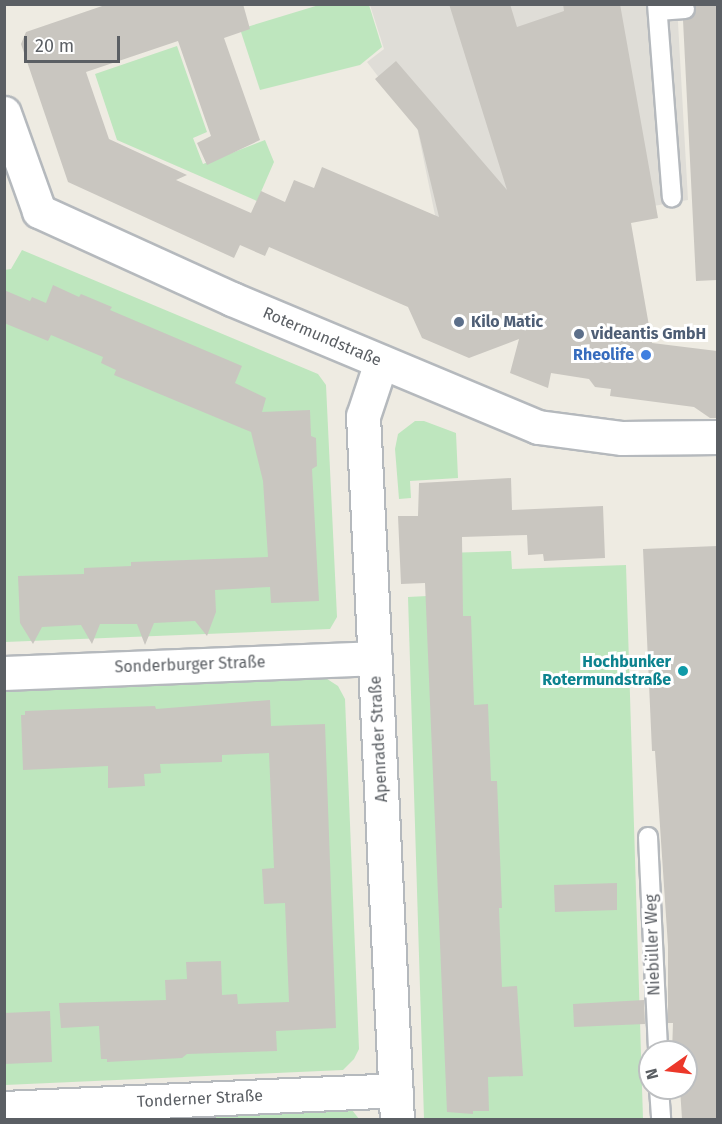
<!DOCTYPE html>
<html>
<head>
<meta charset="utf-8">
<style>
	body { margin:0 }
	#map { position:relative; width:722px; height:1124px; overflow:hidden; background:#eeebe2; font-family:"Fira Sans",sans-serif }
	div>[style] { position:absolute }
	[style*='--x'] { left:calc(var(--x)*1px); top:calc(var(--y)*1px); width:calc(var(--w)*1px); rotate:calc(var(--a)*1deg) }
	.industrial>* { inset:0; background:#dfddd7 }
	.green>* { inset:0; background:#bee6be }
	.building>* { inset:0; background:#c9c6c0 }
	.roads { filter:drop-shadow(2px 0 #b5b9bd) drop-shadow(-2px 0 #b5b9bd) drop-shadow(0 2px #b5b9bd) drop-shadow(0 -2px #b5b9bd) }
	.lane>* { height:18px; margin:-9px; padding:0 9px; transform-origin:9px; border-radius:9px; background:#fff }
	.street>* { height:33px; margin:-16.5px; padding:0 16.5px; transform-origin:16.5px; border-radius:16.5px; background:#fff }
	.dots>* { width:16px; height:16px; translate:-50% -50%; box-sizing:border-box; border:3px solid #fff; border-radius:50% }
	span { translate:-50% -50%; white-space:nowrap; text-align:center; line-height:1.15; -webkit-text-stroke:6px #fff; paint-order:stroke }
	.service-label { font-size:16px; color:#4e5e75; font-weight:700 }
	.left { translate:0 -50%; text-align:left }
	.street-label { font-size:16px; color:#5b5f64 }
	.shop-label { font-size:16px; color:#366cbe; font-weight:700 }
	.right { translate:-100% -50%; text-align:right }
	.culture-label { font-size:16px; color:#0d838f; font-weight:700 }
	.frame { position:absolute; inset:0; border:6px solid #5b5f64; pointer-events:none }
	.north { position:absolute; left:638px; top:1040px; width:60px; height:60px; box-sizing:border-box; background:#fff; border:2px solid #bdbfc1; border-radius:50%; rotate:256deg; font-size:16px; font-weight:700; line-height:24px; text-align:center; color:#5b5f64 }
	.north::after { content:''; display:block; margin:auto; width:21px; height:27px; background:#ec382a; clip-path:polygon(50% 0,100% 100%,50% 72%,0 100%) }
	.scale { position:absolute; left:24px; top:36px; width:96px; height:27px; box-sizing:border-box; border:3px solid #5b5f64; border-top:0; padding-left:8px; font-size:18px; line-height:21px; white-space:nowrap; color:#5b5f64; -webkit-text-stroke:4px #fff; paint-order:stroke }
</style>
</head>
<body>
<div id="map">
	<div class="industrial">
		<i style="clip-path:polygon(370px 5px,677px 5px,688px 200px,596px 216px,436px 220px,417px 127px,367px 62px,384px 49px)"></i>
	</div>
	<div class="green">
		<i style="clip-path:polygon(319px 5px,369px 5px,382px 47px,360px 65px,260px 90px,240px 29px)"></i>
		<i style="clip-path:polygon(177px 46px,207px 132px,193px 138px,203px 164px,265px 140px,274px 162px,257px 201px,117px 140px,95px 74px)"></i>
		<i style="clip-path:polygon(22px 250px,318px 374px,326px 385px,337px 617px,330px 629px,5px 642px,4px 270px,11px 269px)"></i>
		<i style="clip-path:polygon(415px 421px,424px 421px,456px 433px,458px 478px,410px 481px,411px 498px,399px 499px,395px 449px,398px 434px)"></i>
		<i style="clip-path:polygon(511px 551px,512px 569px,626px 565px,643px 1119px,424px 1119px,408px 597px,447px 595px,445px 553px)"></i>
		<i style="clip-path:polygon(324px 677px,338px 686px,345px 699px,359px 1049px,354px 1059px,343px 1070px,5px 1085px,4px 692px)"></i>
		<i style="clip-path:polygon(332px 1107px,352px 1110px,359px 1119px,59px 1120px)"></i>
	</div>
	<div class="building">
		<i style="clip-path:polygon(108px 4px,243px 4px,250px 29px,224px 38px,260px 140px,207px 165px,197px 143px,211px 136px,178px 41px,86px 72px,109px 139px,187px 175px,176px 180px,251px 213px,261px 191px,285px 202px,294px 180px,314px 188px,322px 167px,439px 217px,418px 130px,375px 79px,396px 61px,507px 190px,449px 4px,510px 4px,517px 27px,564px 11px,563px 4px,620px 4px,658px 218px,631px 223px,652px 343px,717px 351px,717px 418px,710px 418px,694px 407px,610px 396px,611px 389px,595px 387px,589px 379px,551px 373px,548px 388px,510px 373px,519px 339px,469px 358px,422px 338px,408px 307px,269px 247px,265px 256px,240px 245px,234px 258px,68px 182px,21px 44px,26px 32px)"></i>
		<i style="clip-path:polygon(695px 4px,717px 4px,717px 280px,696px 281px,683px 20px,695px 14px)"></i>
		<i style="clip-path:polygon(53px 285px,79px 297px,81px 294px,112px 307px,110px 310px,242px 366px,235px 383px,266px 398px,262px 412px,310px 410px,311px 436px,316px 438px,317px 466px,312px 469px,319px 601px,271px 603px,270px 587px,215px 590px,216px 612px,207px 636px,195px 621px,154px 623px,145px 645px,137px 624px,100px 624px,92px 644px,81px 625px,42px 627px,33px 644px,20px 623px,18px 576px,84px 574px,84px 568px,131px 566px,131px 562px,268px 557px,263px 481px,251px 432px,114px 375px,116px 370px,101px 363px,103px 357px,51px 335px,48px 341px,4px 323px,4px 290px,30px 301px,32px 297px,46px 303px)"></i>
		<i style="clip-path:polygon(511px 478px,512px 510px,603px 506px,605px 558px,544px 561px,543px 554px,528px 555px,527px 535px,462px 537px,463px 616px,471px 616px,474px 705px,488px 704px,491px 781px,497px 781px,502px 908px,499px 908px,502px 987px,517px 986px,523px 1076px,488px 1077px,489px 1111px,473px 1111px,473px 1114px,447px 1112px,425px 583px,401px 584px,398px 516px,418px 516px,419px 483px)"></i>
		<i style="clip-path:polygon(717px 546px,717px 1119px,682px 1119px,680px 1088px,686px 1088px,686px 1052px,672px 1052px,673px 1023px,668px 1023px,668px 946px,655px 751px,652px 751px,643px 549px)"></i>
		<i style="clip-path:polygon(270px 700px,271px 726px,325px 724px,336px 1028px,276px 1031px,277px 1051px,187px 1054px,182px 1058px,107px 1062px,107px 1059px,101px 1059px,99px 1026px,61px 1028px,59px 1003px,166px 1000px,165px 980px,187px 979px,186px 962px,221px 961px,222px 995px,237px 994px,238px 1004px,289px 1002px,285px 903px,264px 904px,262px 869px,274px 868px,269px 753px,222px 755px,222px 762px,160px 764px,161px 773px,144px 774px,145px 786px,108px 788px,108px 766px,23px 770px,21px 715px,25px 715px,25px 711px,50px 710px,155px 706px,156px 709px)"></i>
		<i style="clip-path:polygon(617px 883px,617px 910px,555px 912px,554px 885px)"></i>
		<i style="clip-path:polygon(644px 1000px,645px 1024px,574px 1027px,573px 1004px)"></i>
		<i style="clip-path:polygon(50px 1011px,52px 1062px,4px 1064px,4px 1013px)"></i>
	</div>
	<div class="roads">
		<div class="lane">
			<i style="--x:657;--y:4;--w:194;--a:85.6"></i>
			<i style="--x:658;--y:11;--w:27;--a:-4"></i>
			<i style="--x:648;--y:837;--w:215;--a:87.3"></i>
			<i style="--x:659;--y:1088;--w:32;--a:86"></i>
		</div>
		<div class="street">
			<i style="--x:4;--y:113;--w:104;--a:70.3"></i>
			<i style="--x:39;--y:211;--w:212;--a:24.5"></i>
			<i style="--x:232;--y:299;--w:332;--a:22.7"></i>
			<i style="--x:538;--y:427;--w:85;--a:7.5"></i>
			<i style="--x:622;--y:438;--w:96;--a:-0.6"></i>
			<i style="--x:381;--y:362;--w:57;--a:108.4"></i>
			<i style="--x:363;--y:416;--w:705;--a:87.24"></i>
			<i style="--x:4;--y:673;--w:371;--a:-2.3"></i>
			<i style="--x:4;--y:1108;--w:392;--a:-2.6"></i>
		</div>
	</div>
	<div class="dots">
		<i style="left:459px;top:322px;background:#5c6f8a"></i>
		<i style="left:579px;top:334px;background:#5c6f8a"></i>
		<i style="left:646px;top:355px;background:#3f7fe0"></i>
		<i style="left:683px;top:671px;background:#0f9aa8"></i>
	</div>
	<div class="service-label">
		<span class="left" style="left:471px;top:322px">Kilo Matic</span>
		<span class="left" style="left:591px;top:334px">videantis GmbH</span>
	</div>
	<div class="street-label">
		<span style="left:322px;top:337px;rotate:23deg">Rotermundstraße</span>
		<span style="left:190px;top:665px;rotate:-2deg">Sonderburger Straße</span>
		<span style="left:379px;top:739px;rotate:-93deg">Apenrader Straße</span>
		<span style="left:653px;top:945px;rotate:-92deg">Niebüller Weg</span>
		<span style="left:200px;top:1099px;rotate:-3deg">Tonderner Straße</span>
	</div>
	<div class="shop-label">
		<span class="right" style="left:634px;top:355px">Rheolife</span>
	</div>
	<div class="culture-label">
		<span class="right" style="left:671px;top:671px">Hochbunker<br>Rotermundstraße</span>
	</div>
	<div class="frame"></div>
	<div class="north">N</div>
	<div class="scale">20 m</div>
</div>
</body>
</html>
